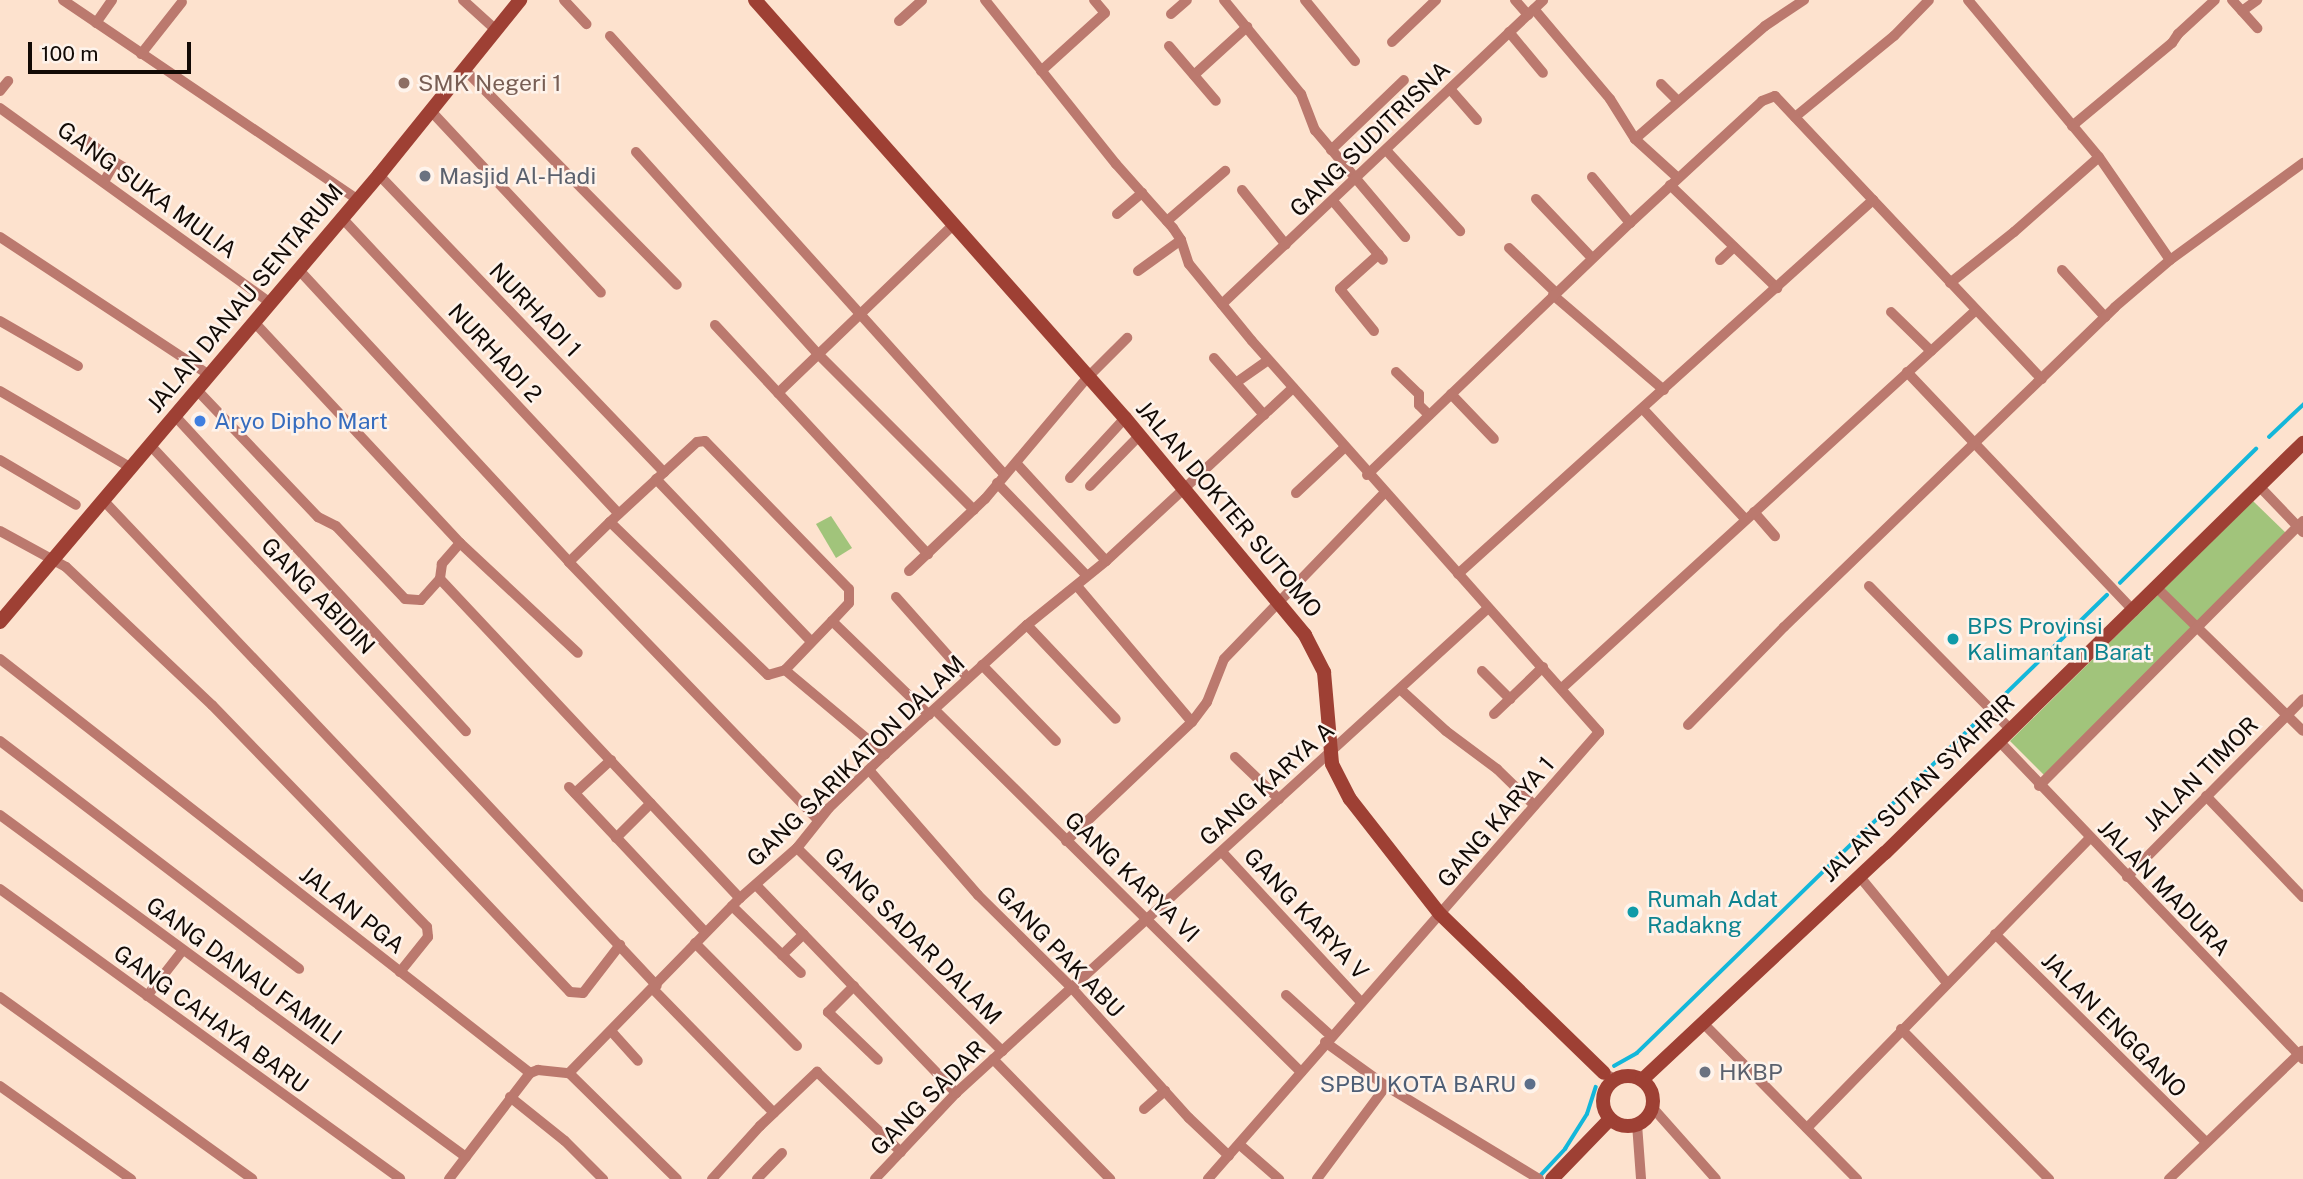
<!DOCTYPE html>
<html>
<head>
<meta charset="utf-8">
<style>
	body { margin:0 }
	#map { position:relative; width:2303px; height:1179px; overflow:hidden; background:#fde2ce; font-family:"Public Sans",sans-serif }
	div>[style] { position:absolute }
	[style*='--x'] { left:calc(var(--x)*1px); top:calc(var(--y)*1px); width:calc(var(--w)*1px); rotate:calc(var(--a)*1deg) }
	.green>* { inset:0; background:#a1c47b }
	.stream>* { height:3.5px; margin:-1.75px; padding:0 1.75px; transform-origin:1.75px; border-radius:1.75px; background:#13b7da }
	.street>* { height:10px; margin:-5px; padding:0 5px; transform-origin:5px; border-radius:5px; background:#bb796e }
	.secondary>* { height:14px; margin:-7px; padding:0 7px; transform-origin:7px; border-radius:7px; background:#9e4034 }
	.secondary>.ring { margin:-7px; padding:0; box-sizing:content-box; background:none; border:14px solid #9e4034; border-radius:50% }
	.dots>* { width:19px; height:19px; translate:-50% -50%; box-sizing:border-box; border:4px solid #fef3eb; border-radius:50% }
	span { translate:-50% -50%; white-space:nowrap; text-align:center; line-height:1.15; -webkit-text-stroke:5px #fef3eb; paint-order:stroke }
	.education-label { font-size:23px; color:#785e54 }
	.left { translate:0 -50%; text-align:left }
	.street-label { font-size:23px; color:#120a05 }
	.worship-label { font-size:23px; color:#5b616d }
	.shop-label { font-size:23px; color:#366cbe }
	.culture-label { font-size:23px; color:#0d838f }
	.service-label { font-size:23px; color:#4e5e75 }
	.right { translate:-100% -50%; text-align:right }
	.scale { position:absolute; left:28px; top:42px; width:163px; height:32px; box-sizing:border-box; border:4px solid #120a05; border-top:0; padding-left:9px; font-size:21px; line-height:24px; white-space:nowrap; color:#120a05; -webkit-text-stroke:5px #fef3eb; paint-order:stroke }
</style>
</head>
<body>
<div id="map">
	<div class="green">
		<i style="clip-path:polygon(2253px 501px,2288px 535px,2045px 776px,2010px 741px)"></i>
		<i style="clip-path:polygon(831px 516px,852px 548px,836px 558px,816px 524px)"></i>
	</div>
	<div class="stream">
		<i style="--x:2269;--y:437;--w:47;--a:-43.3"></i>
		<i style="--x:2120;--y:583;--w:191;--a:-44.6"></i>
		<i style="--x:1614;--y:1066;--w:26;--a:-29"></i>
		<i style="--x:1637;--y:1053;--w:656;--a:-44.26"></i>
		<i style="--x:1540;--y:1176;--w:37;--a:-47"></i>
		<i style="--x:1565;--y:1149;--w:41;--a:-57.8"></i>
		<i style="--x:1587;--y:1114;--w:28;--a:-72"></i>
	</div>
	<div class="street">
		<i style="--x:63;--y:0;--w:355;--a:34.1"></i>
		<i style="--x:463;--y:0;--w:45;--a:42.3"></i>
		<i style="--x:564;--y:0;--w:33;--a:47"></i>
		<i style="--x:985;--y:0;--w:210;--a:51.4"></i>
		<i style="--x:1116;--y:164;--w:86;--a:48.3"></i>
		<i style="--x:1173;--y:228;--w:14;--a:56"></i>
		<i style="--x:1181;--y:240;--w:25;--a:72"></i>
		<i style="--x:1189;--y:264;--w:99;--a:50.7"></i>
		<i style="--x:1252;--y:341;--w:523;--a:48.41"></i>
		<i style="--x:1599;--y:732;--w:594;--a:131.18"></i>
		<i style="--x:1224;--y:0;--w:122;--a:50.7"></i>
		<i style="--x:1301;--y:94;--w:39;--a:69"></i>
		<i style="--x:1315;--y:130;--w:140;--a:49.9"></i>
		<i style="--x:1305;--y:0;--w:79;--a:50.7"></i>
		<i style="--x:1515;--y:0;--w:20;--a:49"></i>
		<i style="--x:1968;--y:0;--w:204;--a:50.2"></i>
		<i style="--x:2099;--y:157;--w:125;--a:55.4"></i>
		<i style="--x:2232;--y:0;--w:38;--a:48"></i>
		<i style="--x:1534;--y:9;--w:118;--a:49.8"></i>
		<i style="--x:1610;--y:99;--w:47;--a:58"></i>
		<i style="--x:1635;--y:139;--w:58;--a:42.2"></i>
		<i style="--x:2242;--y:11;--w:19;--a:-36"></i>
		<i style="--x:1171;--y:14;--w:21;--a:-41"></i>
		<i style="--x:899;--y:21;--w:31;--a:-42"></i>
		<i style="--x:96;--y:23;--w:28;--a:-55"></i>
		<i style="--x:1509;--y:32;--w:53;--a:50.3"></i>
		<i style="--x:610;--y:36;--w:589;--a:48.03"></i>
		<i style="--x:1392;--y:42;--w:61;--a:-43.7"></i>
		<i style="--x:1169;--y:46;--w:72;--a:49.5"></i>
		<i style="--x:141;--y:54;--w:66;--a:-51.7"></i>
		<i style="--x:464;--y:69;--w:303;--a:45.4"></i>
		<i style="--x:1041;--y:71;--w:86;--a:-42.2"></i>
		<i style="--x:1105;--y:13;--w:17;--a:-130"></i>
		<i style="--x:1194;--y:75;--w:72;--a:-42.2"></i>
		<i style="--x:1661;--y:84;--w:24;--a:45"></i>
		<i style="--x:1450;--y:89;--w:41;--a:48.9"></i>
		<i style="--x:0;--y:91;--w:13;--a:-51"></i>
		<i style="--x:0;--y:108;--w:333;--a:35.8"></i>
		<i style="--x:430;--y:110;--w:250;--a:46.9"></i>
		<i style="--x:1795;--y:117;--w:128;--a:-39.3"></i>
		<i style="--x:1894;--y:36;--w:50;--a:-45.8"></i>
		<i style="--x:2072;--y:126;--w:130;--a:-39.7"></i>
		<i style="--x:2172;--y:43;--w:11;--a:-56"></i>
		<i style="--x:2178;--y:34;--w:50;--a:-42.6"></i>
		<i style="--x:1635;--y:139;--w:172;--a:-41"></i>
		<i style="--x:1765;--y:26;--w:47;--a:-33.7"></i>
		<i style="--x:86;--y:140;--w:36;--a:37"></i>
		<i style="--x:115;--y:162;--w:23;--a:119"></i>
		<i style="--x:1331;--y:150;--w:101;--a:-43.8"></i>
		<i style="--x:1386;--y:150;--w:110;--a:47.6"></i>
		<i style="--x:636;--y:152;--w:273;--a:48"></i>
		<i style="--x:819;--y:355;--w:219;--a:45"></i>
		<i style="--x:115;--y:162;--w:17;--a:31"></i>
		<i style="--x:379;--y:175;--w:412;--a:46.2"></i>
		<i style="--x:1592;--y:177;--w:60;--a:50.4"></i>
		<i style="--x:1670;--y:185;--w:149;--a:43.9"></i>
		<i style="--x:1242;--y:190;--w:70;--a:51.3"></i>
		<i style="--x:1536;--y:199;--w:81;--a:46.5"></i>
		<i style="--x:1333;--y:201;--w:77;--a:49.7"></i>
		<i style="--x:1117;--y:214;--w:33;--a:-40"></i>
		<i style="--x:342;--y:218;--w:405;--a:46.9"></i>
		<i style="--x:1167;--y:221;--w:77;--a:-40.8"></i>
		<i style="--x:0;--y:237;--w:250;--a:33.4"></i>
		<i style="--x:1509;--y:248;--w:64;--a:43.7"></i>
		<i style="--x:1720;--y:260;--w:19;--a:-43"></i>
		<i style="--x:299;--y:270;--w:398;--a:47.2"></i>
		<i style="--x:2062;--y:270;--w:64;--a:47.5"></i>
		<i style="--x:1138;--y:271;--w:53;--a:-35.8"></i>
		<i style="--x:1950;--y:283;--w:82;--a:-38.6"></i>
		<i style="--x:2014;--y:232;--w:113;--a:-41.4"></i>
		<i style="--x:1553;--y:295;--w:146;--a:40.6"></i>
		<i style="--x:1222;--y:304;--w:442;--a:-43.4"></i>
		<i style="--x:1891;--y:312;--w:56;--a:44.3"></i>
		<i style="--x:0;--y:321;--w:90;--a:30"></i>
		<i style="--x:254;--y:322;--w:302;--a:47"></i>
		<i style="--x:460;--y:543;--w:28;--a:131"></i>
		<i style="--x:442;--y:564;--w:15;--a:98"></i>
		<i style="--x:440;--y:579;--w:438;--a:46.8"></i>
		<i style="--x:715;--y:325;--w:313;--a:47.1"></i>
		<i style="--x:1374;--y:331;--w:54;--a:-129"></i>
		<i style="--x:1340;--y:289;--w:52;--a:-41.9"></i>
		<i style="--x:1214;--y:358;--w:76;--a:48.7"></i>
		<i style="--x:1396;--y:372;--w:32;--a:44"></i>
		<i style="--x:1419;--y:394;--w:11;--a:90"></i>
		<i style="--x:1419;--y:405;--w:14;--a:45"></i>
		<i style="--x:1907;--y:372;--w:330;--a:46.5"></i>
		<i style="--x:1237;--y:382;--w:38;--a:-35"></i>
		<i style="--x:196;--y:389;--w:177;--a:46.4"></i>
		<i style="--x:318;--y:517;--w:20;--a:27"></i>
		<i style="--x:336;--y:526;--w:100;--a:46.6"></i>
		<i style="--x:405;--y:599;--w:16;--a:4"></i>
		<i style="--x:421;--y:600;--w:28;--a:-48"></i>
		<i style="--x:0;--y:391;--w:152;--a:30.4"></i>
		<i style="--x:778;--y:393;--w:241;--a:-43.8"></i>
		<i style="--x:1451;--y:394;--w:62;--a:46.3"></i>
		<i style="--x:1643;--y:409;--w:151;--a:47.1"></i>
		<i style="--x:175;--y:416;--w:429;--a:47.3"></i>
		<i style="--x:150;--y:445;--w:741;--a:46.86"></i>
		<i style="--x:0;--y:460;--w:88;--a:30.6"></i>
		<i style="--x:1016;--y:463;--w:133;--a:47.4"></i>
		<i style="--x:1367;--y:475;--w:364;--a:-43.8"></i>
		<i style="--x:1630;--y:223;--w:180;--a:-42.7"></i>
		<i style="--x:1762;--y:101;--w:14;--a:-21"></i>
		<i style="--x:1775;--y:96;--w:389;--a:46.7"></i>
		<i style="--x:1070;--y:478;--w:81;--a:-47.5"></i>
		<i style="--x:656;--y:479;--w:224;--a:46.3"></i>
		<i style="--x:997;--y:483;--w:129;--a:45.9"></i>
		<i style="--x:1090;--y:486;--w:70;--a:-45.6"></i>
		<i style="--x:2259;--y:486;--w:64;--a:46.3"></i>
		<i style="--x:1296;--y:493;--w:66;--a:-43.2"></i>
		<i style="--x:103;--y:500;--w:678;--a:46.49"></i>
		<i style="--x:570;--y:992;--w:13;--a:4"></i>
		<i style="--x:583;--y:993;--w:61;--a:-52.4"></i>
		<i style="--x:1754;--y:512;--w:32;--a:49"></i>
		<i style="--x:610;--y:522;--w:220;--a:44.1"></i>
		<i style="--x:768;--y:675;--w:18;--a:-16"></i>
		<i style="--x:785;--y:670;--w:68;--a:-46.2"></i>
		<i style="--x:0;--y:531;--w:75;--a:28.6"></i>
		<i style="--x:66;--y:567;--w:201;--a:43.4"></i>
		<i style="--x:212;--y:705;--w:309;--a:45.9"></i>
		<i style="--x:427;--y:927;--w:10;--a:84"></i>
		<i style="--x:428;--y:937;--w:45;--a:128.7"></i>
		<i style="--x:460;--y:543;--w:161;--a:43"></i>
		<i style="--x:909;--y:571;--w:105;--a:-43.5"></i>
		<i style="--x:985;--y:499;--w:158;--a:-49.9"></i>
		<i style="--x:1087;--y:378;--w:57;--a:-45"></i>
		<i style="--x:1458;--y:574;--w:559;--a:-42.03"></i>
		<i style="--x:1077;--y:586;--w:178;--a:49.8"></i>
		<i style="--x:1869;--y:586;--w:202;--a:45.4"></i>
		<i style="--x:2157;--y:588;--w:204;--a:44.4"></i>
		<i style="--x:896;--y:597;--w:108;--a:48.4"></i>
		<i style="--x:1027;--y:625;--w:129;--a:46.6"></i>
		<i style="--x:0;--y:659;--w:673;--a:37.99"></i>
		<i style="--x:530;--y:1073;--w:9;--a:-21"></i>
		<i style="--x:538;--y:1070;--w:31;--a:6"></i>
		<i style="--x:569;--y:1073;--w:151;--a:44.5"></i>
		<i style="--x:982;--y:665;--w:106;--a:45.8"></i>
		<i style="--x:785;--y:670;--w:131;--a:40"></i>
		<i style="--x:1482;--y:671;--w:40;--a:45"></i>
		<i style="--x:1562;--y:688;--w:559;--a:-42.39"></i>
		<i style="--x:1400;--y:689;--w:62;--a:42.4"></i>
		<i style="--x:1446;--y:731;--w:64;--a:36.7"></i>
		<i style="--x:1497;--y:769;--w:52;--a:44.2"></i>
		<i style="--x:935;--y:710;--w:515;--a:44.69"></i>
		<i style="--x:1494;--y:714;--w:68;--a:-43.8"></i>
		<i style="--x:1688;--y:725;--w:137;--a:-45.6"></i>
		<i style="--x:1784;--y:627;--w:460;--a:-44"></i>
		<i style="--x:2115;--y:307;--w:72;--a:-40.5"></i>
		<i style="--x:2170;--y:260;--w:165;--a:-36.1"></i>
		<i style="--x:0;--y:741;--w:376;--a:37.3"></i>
		<i style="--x:1999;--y:741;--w:440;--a:46.3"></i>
		<i style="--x:1235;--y:757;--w:61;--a:43.7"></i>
		<i style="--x:869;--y:770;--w:166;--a:48.9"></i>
		<i style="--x:978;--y:895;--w:131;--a:44.7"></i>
		<i style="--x:1071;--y:987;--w:176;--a:48"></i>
		<i style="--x:1189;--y:1118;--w:55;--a:43.5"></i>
		<i style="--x:2039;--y:786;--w:374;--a:-45.1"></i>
		<i style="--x:569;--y:787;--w:199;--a:46.8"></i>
		<i style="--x:575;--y:793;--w:49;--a:-42.5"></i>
		<i style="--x:2206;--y:796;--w:140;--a:46.2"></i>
		<i style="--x:0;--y:815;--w:578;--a:36.28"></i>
		<i style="--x:818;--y:820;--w:359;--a:-134"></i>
		<i style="--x:569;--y:562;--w:57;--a:-44.3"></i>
		<i style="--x:610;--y:522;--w:118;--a:-42.6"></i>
		<i style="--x:697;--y:442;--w:8;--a:-7"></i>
		<i style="--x:705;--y:441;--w:206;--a:45.8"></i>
		<i style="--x:849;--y:589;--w:14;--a:90"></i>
		<i style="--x:849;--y:603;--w:25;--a:133"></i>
		<i style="--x:832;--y:621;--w:135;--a:44.1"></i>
		<i style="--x:616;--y:838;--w:49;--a:-45"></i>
		<i style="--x:1066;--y:841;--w:173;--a:-43.4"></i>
		<i style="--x:1192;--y:722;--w:25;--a:-53"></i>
		<i style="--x:1207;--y:702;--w:46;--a:-68.4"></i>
		<i style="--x:1224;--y:659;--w:232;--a:-46"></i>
		<i style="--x:797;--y:848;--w:289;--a:44.7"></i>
		<i style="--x:1222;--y:852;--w:205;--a:47.2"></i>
		<i style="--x:1860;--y:877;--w:137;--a:50.6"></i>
		<i style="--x:2127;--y:877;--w:250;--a:-45.3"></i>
		<i style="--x:756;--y:885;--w:289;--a:46.1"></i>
		<i style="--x:0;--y:889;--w:494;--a:35.9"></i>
		<i style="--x:732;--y:906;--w:96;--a:44.2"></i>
		<i style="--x:1995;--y:934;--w:296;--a:44.6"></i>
		<i style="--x:695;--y:943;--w:145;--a:45.3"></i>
		<i style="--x:782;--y:955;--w:30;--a:-44"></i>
		<i style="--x:854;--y:986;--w:37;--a:135"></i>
		<i style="--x:828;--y:1012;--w:69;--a:43.8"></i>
		<i style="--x:653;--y:989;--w:173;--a:45.7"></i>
		<i style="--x:1286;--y:995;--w:61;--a:42.3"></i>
		<i style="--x:147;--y:996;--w:58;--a:-52"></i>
		<i style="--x:0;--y:997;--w:311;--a:35.8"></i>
		<i style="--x:1704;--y:1024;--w:218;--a:45.4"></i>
		<i style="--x:1901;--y:1029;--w:211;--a:45.4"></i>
		<i style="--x:611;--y:1031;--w:40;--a:48"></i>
		<i style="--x:1325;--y:1042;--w:75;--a:35.8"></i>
		<i style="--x:1386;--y:1086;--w:179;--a:31.3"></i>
		<i style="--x:993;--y:1059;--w:168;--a:45.7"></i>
		<i style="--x:569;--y:1073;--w:245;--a:-45.7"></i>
		<i style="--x:740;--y:898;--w:76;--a:-41.3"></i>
		<i style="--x:797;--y:848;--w:51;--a:-51.3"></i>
		<i style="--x:829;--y:808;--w:78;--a:-44"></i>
		<i style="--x:885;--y:754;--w:192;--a:-42.3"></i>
		<i style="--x:1027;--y:625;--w:102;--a:-39"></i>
		<i style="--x:1106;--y:561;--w:255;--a:-42.8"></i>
		<i style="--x:1604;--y:1073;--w:13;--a:29"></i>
		<i style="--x:0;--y:1086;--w:161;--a:35.4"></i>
		<i style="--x:510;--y:1097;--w:70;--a:38.7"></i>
		<i style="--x:565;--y:1141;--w:54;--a:45"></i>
		<i style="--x:1652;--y:1107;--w:96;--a:48.4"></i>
		<i style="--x:1144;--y:1109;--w:28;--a:-41"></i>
		<i style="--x:1637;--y:1124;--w:55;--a:85.8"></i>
		<i style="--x:1807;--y:1128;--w:404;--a:-45.7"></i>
		<i style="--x:1240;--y:1145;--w:52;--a:41.1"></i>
		<i style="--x:449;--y:1179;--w:133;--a:-52.6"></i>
		<i style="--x:712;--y:1179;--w:72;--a:-47.8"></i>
		<i style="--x:760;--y:1126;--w:79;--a:-43.5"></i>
		<i style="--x:817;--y:1072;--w:116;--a:43.6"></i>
		<i style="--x:757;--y:1179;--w:36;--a:-46"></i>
		<i style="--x:875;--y:1179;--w:118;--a:-46.7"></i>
		<i style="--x:956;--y:1093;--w:720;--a:-42.35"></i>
		<i style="--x:1317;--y:1179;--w:116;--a:-53.4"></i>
		<i style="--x:2169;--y:1179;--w:185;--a:-43.9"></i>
	</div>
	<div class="secondary">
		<i style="--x:755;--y:0;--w:558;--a:48.49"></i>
		<i style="--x:1125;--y:418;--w:282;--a:50.3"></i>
		<i style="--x:1305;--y:635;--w:42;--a:62.8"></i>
		<i style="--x:1324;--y:672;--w:92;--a:85"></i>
		<i style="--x:1332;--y:764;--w:39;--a:63"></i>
		<i style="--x:1350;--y:799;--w:146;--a:52"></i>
		<i style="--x:1440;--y:914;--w:228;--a:44.1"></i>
		<i style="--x:0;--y:622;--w:586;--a:-49.71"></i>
		<i style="--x:379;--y:175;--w:225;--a:-51.1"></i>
		<i class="ring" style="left:1603px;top:1076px;width:36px;height:36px"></i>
		<i style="--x:1642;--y:1080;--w:333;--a:-43.1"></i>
		<i style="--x:1885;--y:853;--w:586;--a:-44.45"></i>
		<i style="--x:1552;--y:1179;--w:83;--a:-46"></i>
	</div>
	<div class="dots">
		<i style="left:404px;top:83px;background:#8d6e63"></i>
		<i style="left:425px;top:176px;background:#6b7280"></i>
		<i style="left:200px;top:421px;background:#3f7fe0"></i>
		<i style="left:1953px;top:639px;background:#0f9aa8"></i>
		<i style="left:1633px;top:912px;background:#0f9aa8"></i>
		<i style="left:1705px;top:1072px;background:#6b7280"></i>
		<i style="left:1530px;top:1084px;background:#5c6f8a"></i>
	</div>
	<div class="education-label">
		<span class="left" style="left:418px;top:83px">SMK Negeri 1</span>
	</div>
	<div class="street-label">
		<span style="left:1370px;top:139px;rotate:-44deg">GANG SUDITRISNA</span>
		<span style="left:147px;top:190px;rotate:36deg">GANG SUKA MULIA</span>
		<span style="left:245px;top:298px;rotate:-50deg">JALAN DANAU SENTARUM</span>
		<span style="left:535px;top:310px;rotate:46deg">NURHADI 1</span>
		<span style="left:495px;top:353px;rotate:47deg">NURHADI 2</span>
		<span style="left:1229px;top:509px;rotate:50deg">JALAN DOKTER SUTOMO</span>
		<span style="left:318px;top:596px;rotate:46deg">GANG ABIDIN</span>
		<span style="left:856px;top:761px;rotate:-44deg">GANG SARIKATON DALAM</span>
		<span style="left:2201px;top:774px;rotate:-45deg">JALAN TIMOR</span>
		<span style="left:1267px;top:784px;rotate:-42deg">GANG KARYA A</span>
		<span style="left:1918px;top:788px;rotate:-44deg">JALAN SUTAN SYAHRIR</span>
		<span style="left:1496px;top:822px;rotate:-49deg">GANG KARYA 1</span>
		<span style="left:1132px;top:877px;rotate:44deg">GANG KARYA VI</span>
		<span style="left:2164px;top:888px;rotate:46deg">JALAN MADURA</span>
		<span style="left:352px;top:910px;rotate:38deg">JALAN PGA</span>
		<span style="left:1306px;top:914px;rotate:47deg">GANG KARYA V</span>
		<span style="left:913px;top:936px;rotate:45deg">GANG SADAR DALAM</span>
		<span style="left:1060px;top:952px;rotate:46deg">GANG PAK ABU</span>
		<span style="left:244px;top:971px;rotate:36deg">GANG DANAU FAMILI</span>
		<span style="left:211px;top:1019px;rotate:36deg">GANG CAHAYA BARU</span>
		<span style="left:2114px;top:1025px;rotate:45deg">JALAN ENGGANO</span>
		<span style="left:928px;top:1098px;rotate:-45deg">GANG SADAR</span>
	</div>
	<div class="worship-label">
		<span class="left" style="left:439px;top:176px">Masjid Al-Hadi</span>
		<span class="left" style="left:1719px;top:1072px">HKBP</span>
	</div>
	<div class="shop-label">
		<span class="left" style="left:214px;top:421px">Aryo Dipho Mart</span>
	</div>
	<div class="culture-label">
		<span class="left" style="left:1967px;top:639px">BPS Provinsi<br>Kalimantan Barat</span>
		<span class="left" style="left:1647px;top:912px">Rumah Adat<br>Radakng</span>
	</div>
	<div class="service-label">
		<span class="right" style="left:1516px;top:1084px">SPBU KOTA BARU</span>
	</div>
	<div class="scale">100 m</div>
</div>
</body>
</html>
